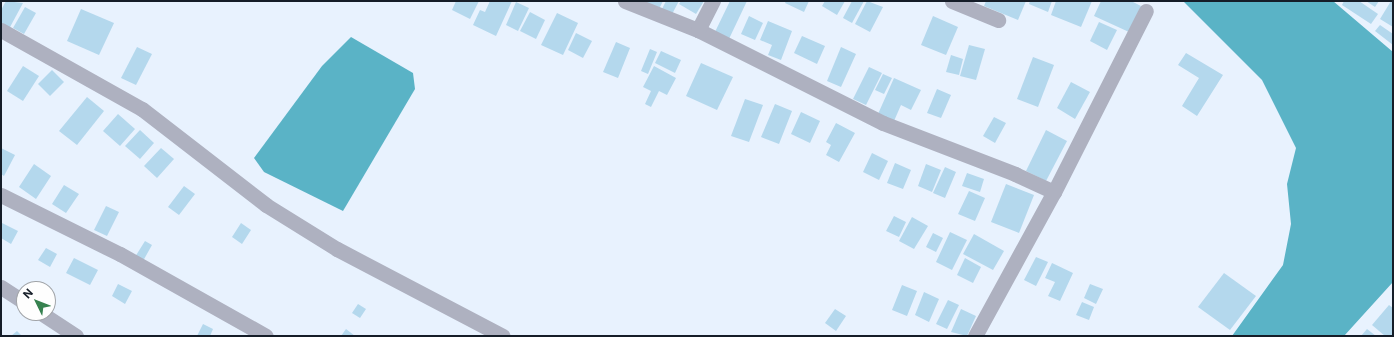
<!DOCTYPE html>
<html>
<head>
<meta charset="utf-8">
<style>
	body { margin:0 }
	#map { position:relative; width:1394px; height:337px; overflow:hidden; background:#e8f2fe; font-family:Inter,sans-serif }
	div>[style] { position:absolute }
	[style*='--x'] { left:calc(var(--x)*1px); top:calc(var(--y)*1px); width:calc(var(--w)*1px); rotate:calc(var(--a)*1deg) }
	.water>* { inset:0; background:#5ab3c6 }
	.building>* { inset:0; background:#b4d8ed }
	.street>* { height:15px; margin:-7.5px; padding:0 7.5px; transform-origin:7.5px; border-radius:7.5px; background:#aeb1c0 }
	span { translate:-50% -50%; white-space:nowrap; text-align:center; line-height:1.15; -webkit-text-stroke:3px #fefefe; paint-order:stroke }
	.frame { position:absolute; inset:0; border:2px solid #151d28; pointer-events:none }
	.north { position:absolute; left:16px; top:281px; width:40px; height:40px; box-sizing:border-box; background:#fefefe; border:1px solid #a1a4a8; border-radius:50%; rotate:313deg; font-size:11px; font-weight:700; line-height:16px; text-align:center; color:#151d28 }
	.north::after { content:''; display:block; margin:auto; width:14px; height:18px; background:#36814f; clip-path:polygon(50% 0,100% 100%,50% 72%,0 100%) }
</style>
</head>
<body>
<div id="map">
	<div class="water">
		<i style="clip-path:polygon(1183px 1px,1333px 1px,1393px 52px,1393px 282px,1344px 336px,1232px 336px,1283px 265px,1291px 224px,1287px 184px,1296px 148px,1262px 80px)"></i>
		<i style="clip-path:polygon(351px 37px,413px 73px,415px 89px,343px 211px,264px 172px,254px 158px,322px 66px)"></i>
	</div>
	<div class="building">
		<i style="clip-path:polygon(6px 1px,23px 3px,9px 29px,1px 25px,1px 10px)"></i>
		<i style="clip-path:polygon(456px 1px,479px 1px,470px 19px,452px 10px)"></i>
		<i style="clip-path:polygon(490px 1px,512px 1px,496px 36px,473px 25px,480px 10px,485px 12px)"></i>
		<i style="clip-path:polygon(639px 1px,663px 1px,659px 9px)"></i>
		<i style="clip-path:polygon(666px 1px,679px 1px,671px 16px,661px 11px)"></i>
		<i style="clip-path:polygon(681px 1px,704px 1px,696px 14px,679px 4px)"></i>
		<i style="clip-path:polygon(730px 1px,747px 1px,728px 41px,714px 34px)"></i>
		<i style="clip-path:polygon(786px 1px,809px 1px,804px 12px,785px 3px)"></i>
		<i style="clip-path:polygon(825px 1px,845px 1px,837px 15px,822px 6px)"></i>
		<i style="clip-path:polygon(852px 1px,864px 1px,852px 23px,843px 18px)"></i>
		<i style="clip-path:polygon(867px 1px,883px 7px,870px 32px,855px 24px)"></i>
		<i style="clip-path:polygon(986px 1px,1026px 1px,1018px 20px,984px 6px)"></i>
		<i style="clip-path:polygon(1030px 1px,1052px 1px,1048px 12px,1029px 4px)"></i>
		<i style="clip-path:polygon(1056px 1px,1092px 1px,1081px 27px,1051px 15px)"></i>
		<i style="clip-path:polygon(1101px 1px,1131px 1px,1141px 6px,1129px 32px,1094px 16px)"></i>
		<i style="clip-path:polygon(1344px 1px,1359px 1px,1378px 14px,1371px 24px,1342px 5px)"></i>
		<i style="clip-path:polygon(1366px 1px,1379px 1px,1375px 7px)"></i>
		<i style="clip-path:polygon(1391px 1px,1393px 1px,1393px 27px,1380px 19px)"></i>
		<i style="clip-path:polygon(516px 2px,529px 8px,518px 31px,506px 25px)"></i>
		<i style="clip-path:polygon(25px 7px,36px 13px,24px 34px,13px 28px)"></i>
		<i style="clip-path:polygon(81px 9px,114px 23px,99px 55px,67px 41px)"></i>
		<i style="clip-path:polygon(530px 12px,545px 20px,536px 39px,520px 31px)"></i>
		<i style="clip-path:polygon(557px 13px,578px 23px,563px 55px,541px 45px)"></i>
		<i style="clip-path:polygon(749px 16px,763px 23px,755px 40px,741px 34px)"></i>
		<i style="clip-path:polygon(933px 16px,958px 27px,946px 55px,921px 45px)"></i>
		<i style="clip-path:polygon(768px 21px,792px 31px,781px 60px,768px 55px,772px 45px,760px 40px)"></i>
		<i style="clip-path:polygon(1099px 22px,1117px 30px,1107px 50px,1090px 41px)"></i>
		<i style="clip-path:polygon(1380px 25px,1393px 34px,1393px 45px,1375px 31px)"></i>
		<i style="clip-path:polygon(576px 33px,592px 41px,583px 58px,568px 50px)"></i>
		<i style="clip-path:polygon(802px 36px,825px 46px,817px 64px,794px 53px)"></i>
		<i style="clip-path:polygon(616px 42px,630px 48px,618px 78px,603px 72px)"></i>
		<i style="clip-path:polygon(969px 45px,985px 49px,976px 80px,960px 76px)"></i>
		<i style="clip-path:polygon(137px 47px,152px 54px,136px 85px,121px 78px)"></i>
		<i style="clip-path:polygon(841px 47px,856px 54px,841px 87px,827px 81px)"></i>
		<i style="clip-path:polygon(650px 49px,657px 52px,648px 74px,641px 71px)"></i>
		<i style="clip-path:polygon(661px 51px,681px 60px,675px 73px,655px 63px)"></i>
		<i style="clip-path:polygon(1186px 53px,1223px 75px,1197px 116px,1182px 106px,1199px 78px,1178px 65px)"></i>
		<i style="clip-path:polygon(951px 55px,963px 59px,959px 75px,946px 72px)"></i>
		<i style="clip-path:polygon(1033px 57px,1054px 65px,1038px 107px,1017px 99px)"></i>
		<i style="clip-path:polygon(701px 63px,733px 77px,717px 110px,686px 96px)"></i>
		<i style="clip-path:polygon(23px 66px,39px 76px,23px 101px,7px 91px)"></i>
		<i style="clip-path:polygon(654px 66px,676px 78px,667px 95px,659px 91px,651px 107px,645px 104px,651px 91px,643px 87px)"></i>
		<i style="clip-path:polygon(869px 67px,882px 73px,866px 105px,853px 99px)"></i>
		<i style="clip-path:polygon(52px 70px,64px 82px,50px 96px,38px 84px)"></i>
		<i style="clip-path:polygon(883px 74px,892px 78px,884px 94px,875px 90px)"></i>
		<i style="clip-path:polygon(894px 78px,921px 90px,911px 110px,901px 105px,894px 121px,878px 114px)"></i>
		<i style="clip-path:polygon(1071px 82px,1090px 92px,1075px 119px,1057px 108px)"></i>
		<i style="clip-path:polygon(937px 89px,951px 95px,941px 118px,927px 113px)"></i>
		<i style="clip-path:polygon(87px 97px,104px 111px,77px 145px,59px 131px)"></i>
		<i style="clip-path:polygon(745px 99px,763px 105px,749px 142px,731px 136px)"></i>
		<i style="clip-path:polygon(775px 104px,792px 111px,779px 144px,761px 137px)"></i>
		<i style="clip-path:polygon(801px 112px,820px 121px,810px 143px,791px 134px)"></i>
		<i style="clip-path:polygon(118px 114px,135px 129px,120px 146px,103px 131px)"></i>
		<i style="clip-path:polygon(994px 117px,1006px 123px,995px 143px,983px 136px)"></i>
		<i style="clip-path:polygon(836px 123px,855px 133px,839px 162px,826px 155px,831px 145px,826px 142px)"></i>
		<i style="clip-path:polygon(140px 130px,154px 143px,140px 159px,125px 146px)"></i>
		<i style="clip-path:polygon(1046px 130px,1067px 141px,1046px 181px,1026px 171px)"></i>
		<i style="clip-path:polygon(1px 148px,15px 155px,4px 176px,1px 174px)"></i>
		<i style="clip-path:polygon(161px 148px,174px 159px,157px 178px,144px 166px)"></i>
		<i style="clip-path:polygon(872px 153px,888px 161px,879px 180px,863px 172px)"></i>
		<i style="clip-path:polygon(895px 163px,911px 170px,903px 189px,887px 183px)"></i>
		<i style="clip-path:polygon(34px 164px,51px 176px,36px 199px,19px 187px)"></i>
		<i style="clip-path:polygon(926px 164px,941px 170px,932px 192px,918px 186px)"></i>
		<i style="clip-path:polygon(945px 167px,956px 172px,945px 198px,933px 193px)"></i>
		<i style="clip-path:polygon(967px 173px,984px 179px,980px 192px,962px 186px)"></i>
		<i style="clip-path:polygon(1006px 184px,1034px 195px,1019px 233px,991px 222px)"></i>
		<i style="clip-path:polygon(64px 185px,79px 194px,66px 213px,52px 204px)"></i>
		<i style="clip-path:polygon(184px 186px,195px 194px,179px 215px,168px 207px)"></i>
		<i style="clip-path:polygon(969px 191px,985px 198px,975px 221px,958px 214px)"></i>
		<i style="clip-path:polygon(106px 206px,119px 212px,107px 236px,94px 230px)"></i>
		<i style="clip-path:polygon(894px 216px,906px 222px,899px 237px,886px 231px)"></i>
		<i style="clip-path:polygon(912px 217px,928px 226px,914px 249px,899px 241px)"></i>
		<i style="clip-path:polygon(2px 223px,18px 231px,11px 244px,1px 238px)"></i>
		<i style="clip-path:polygon(241px 223px,251px 230px,242px 244px,232px 237px)"></i>
		<i style="clip-path:polygon(950px 232px,967px 240px,952px 270px,936px 262px)"></i>
		<i style="clip-path:polygon(933px 233px,943px 238px,936px 252px,926px 247px)"></i>
		<i style="clip-path:polygon(974px 234px,1004px 251px,993px 270px,963px 254px)"></i>
		<i style="clip-path:polygon(145px 241px,152px 245px,143px 261px,135px 257px)"></i>
		<i style="clip-path:polygon(46px 248px,57px 254px,50px 267px,38px 260px)"></i>
		<i style="clip-path:polygon(1036px 257px,1048px 262px,1036px 286px,1024px 280px)"></i>
		<i style="clip-path:polygon(74px 258px,98px 270px,90px 285px,66px 273px)"></i>
		<i style="clip-path:polygon(965px 258px,981px 267px,973px 283px,957px 275px)"></i>
		<i style="clip-path:polygon(1052px 263px,1073px 273px,1060px 301px,1048px 296px,1055px 282px,1045px 278px)"></i>
		<i style="clip-path:polygon(1224px 273px,1256px 296px,1230px 330px,1198px 307px)"></i>
		<i style="clip-path:polygon(118px 284px,132px 291px,125px 304px,112px 296px)"></i>
		<i style="clip-path:polygon(1090px 284px,1103px 289px,1096px 304px,1084px 298px)"></i>
		<i style="clip-path:polygon(902px 285px,917px 291px,907px 316px,892px 310px)"></i>
		<i style="clip-path:polygon(924px 292px,939px 299px,929px 322px,915px 315px)"></i>
		<i style="clip-path:polygon(948px 300px,959px 305px,947px 329px,936px 324px)"></i>
		<i style="clip-path:polygon(1082px 302px,1094px 307px,1089px 320px,1076px 315px)"></i>
		<i style="clip-path:polygon(358px 304px,366px 309px,360px 318px,352px 313px)"></i>
		<i style="clip-path:polygon(1389px 305px,1393px 308px,1393px 336px,1385px 336px,1372px 325px)"></i>
		<i style="clip-path:polygon(835px 309px,846px 316px,836px 331px,825px 323px)"></i>
		<i style="clip-path:polygon(961px 309px,976px 316px,967px 336px,951px 332px)"></i>
		<i style="clip-path:polygon(203px 324px,213px 329px,210px 336px,197px 336px)"></i>
		<i style="clip-path:polygon(346px 329px,355px 336px,341px 336px)"></i>
		<i style="clip-path:polygon(1367px 329px,1376px 336px,1361px 336px)"></i>
		<i style="clip-path:polygon(17px 331px,22px 336px,11px 336px)"></i>
	</div>
	<div class="street">
		<i style="--x:625;--y:1;--w:79;--a:21.7"></i>
		<i style="--x:698;--y:30;--w:207;--a:26.7"></i>
		<i style="--x:883;--y:123;--w:142;--a:21.1"></i>
		<i style="--x:1015;--y:174;--w:43;--a:24.8"></i>
		<i style="--x:952;--y:1;--w:50;--a:22.4"></i>
		<i style="--x:1;--y:30;--w:162;--a:29.3"></i>
		<i style="--x:142;--y:109;--w:157;--a:37.7"></i>
		<i style="--x:266;--y:205;--w:84;--a:31.8"></i>
		<i style="--x:337;--y:249;--w:187;--a:27.7"></i>
		<i style="--x:698;--y:30;--w:33;--a:-63"></i>
		<i style="--x:1;--y:195;--w:133;--a:26.4"></i>
		<i style="--x:120;--y:254;--w:167;--a:29.3"></i>
		<i style="--x:1;--y:287;--w:27;--a:33"></i>
		<i style="--x:41;--y:313;--w:42;--a:33.3"></i>
		<i style="--x:975;--y:336;--w:164;--a:-61.3"></i>
		<i style="--x:1054;--y:192;--w:203;--a:-63.1"></i>
	</div>
	<div class="frame"></div>
	<div class="north">N</div>
</div>
</body>
</html>
